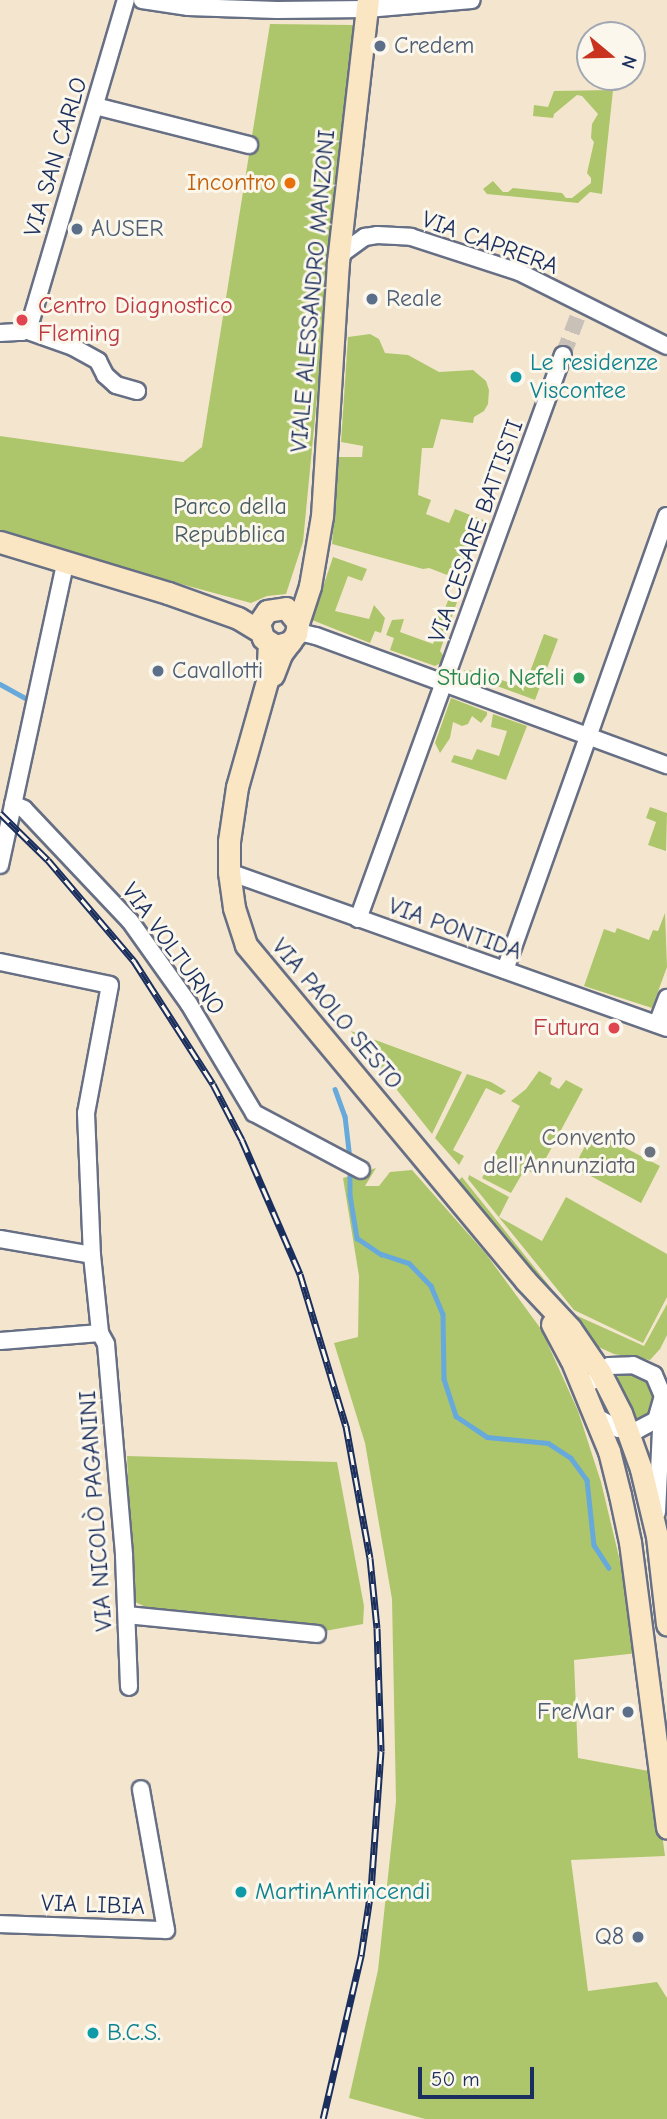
<!DOCTYPE html>
<html>
<head>
<meta charset="utf-8">
<style>
	body { margin:0 }
	#map { position:relative; width:667px; height:2119px; overflow:hidden; background:#f4e6ce; font-family:"Comic Neue",sans-serif }
	div>[style] { position:absolute }
	[style*='--x'] { left:calc(var(--x)*1px); top:calc(var(--y)*1px); width:calc(var(--w)*1px); rotate:calc(var(--a)*1deg) }
	.green>* { inset:0; background:#aec66b }
	.stream>* { height:4.5px; margin:-2.25px; padding:0 2.25px; transform-origin:2.25px; border-radius:2.25px; background:#67a9db }
	.street-tunnel>* { height:16px; margin-top:-8px; transform-origin:0; background:repeating-linear-gradient(90deg,#c9c1b8 0 16px,transparent 0 24px) }
	.roads { filter:drop-shadow(2px 0 #676f85) drop-shadow(-2px 0 #676f85) drop-shadow(0 2px #676f85) drop-shadow(0 -2px #676f85) }
	.street>* { height:16px; margin:-8px; padding:0 8px; transform-origin:8px; border-radius:8px; background:#fff }
	.secondary>* { height:21px; margin:-10.5px; padding:0 10.5px; transform-origin:10.5px; border-radius:10.5px; background:#fbe6c4 }
	.rail>* { height:7px; margin-top:-3.5px; transform-origin:0; background:repeating-linear-gradient(90deg,#fbf7ec 0 13px,#1b2f5e 0 26px); box-sizing:border-box; border-block:2px solid #1b2f5e }
	.dots>* { width:19px; height:19px; translate:-50% -50%; box-sizing:border-box; border:4px solid #fbf7ec; border-radius:50% }
	span { translate:-50% -50%; white-space:nowrap; text-align:center; line-height:1.15; -webkit-text-stroke:6px #fbf7ec; paint-order:stroke }
	.service-label { font-size:24px; color:#4e5e75 }
	.left { translate:0 -50%; text-align:left }
	.right { translate:-100% -50%; text-align:right }
	.street-label { font-size:24px; color:#1b2f5e }
	.food-label { font-size:24px; color:#c56008 }
	.health-label { font-size:24px; color:#be3a42 }
	.culture-label { font-size:24px; color:#0d838f }
	.park-label { font-size:24px; color:#475c62 }
	.leisure-label { font-size:24px; color:#27864d }
	.worship-label { font-size:24px; color:#5b616d }
	.north { position:absolute; left:576px; top:21px; width:70px; height:70px; box-sizing:border-box; background:#fbf7ec; border:2px solid #a1a7b3; border-radius:50%; rotate:109deg; font-size:19px; font-weight:700; line-height:28px; text-align:center; color:#1b2f5e }
	.north::after { content:''; display:block; margin:auto; width:24px; height:32px; background:#c8321e; clip-path:polygon(50% 0,100% 100%,50% 72%,0 100%) }
	.scale { position:absolute; left:418px; top:2067px; width:116px; height:32px; box-sizing:border-box; border:4px solid #1b2f5e; border-top:0; padding-left:9px; font-size:21px; line-height:24px; white-space:nowrap; color:#1b2f5e; -webkit-text-stroke:5px #fbf7ec; paint-order:stroke }
</style>
</head>
<body>
<div id="map">
	<div class="green">
		<i style="clip-path:polygon(270px 24px,353px 25px,303px 542px,286px 594px,267px 596px,251px 603px,0 535px,0 436px,183px 462px,202px 447px)"></i>
		<i style="clip-path:polygon(613px 90px,602px 194px,590px 192px,578px 203px,487px 194px,483px 189px,493px 181px,503px 192px,508px 192px,513px 188px,562px 193px,566px 198px,572px 198px,591px 183px,591px 178px,587px 173px,594px 142px,591px 138px,592px 124px,598px 114px,582px 96px,577px 95px,554px 114px,553px 118px,533px 116px,534px 105px,548px 107px,554px 91px)"></i>
		<i style="clip-path:polygon(370px 334px,379px 339px,385px 353px,408px 355px,439px 372px,473px 370px,486px 381px,489px 390px,488px 404px,484px 411px,474px 417px,473px 423px,441px 419px,433px 448px,422px 448px,418px 495px,431px 500px,426px 514px,449px 523px,455px 509px,496px 525px,495px 529px,481px 524px,460px 580px,429px 568px,423px 569px,332px 544px,339px 457px,362px 457px,363px 446px,341px 442px,348px 337px)"></i>
		<i style="clip-path:polygon(333px 557px,367px 569px,362px 581px,348px 576px,335px 611px,369px 619px,374px 605px,385px 618px,381px 633px,375px 631px,370px 643px,312px 620px)"></i>
		<i style="clip-path:polygon(449px 598px,457px 602px,440px 651px,443px 655px,441px 663px,435px 666px,390px 650px,394px 638px,386px 635px,392px 620px,404px 619px,400px 632px,433px 644px,441px 623px,436px 621px,439px 613px,444px 611px)"></i>
		<i style="clip-path:polygon(544px 634px,558px 639px,535px 700px,464px 674px,464px 670px,477px 671px,524px 688px)"></i>
		<i style="clip-path:polygon(451px 698px,487px 712px,487px 715px,481px 723px,472px 716px,468px 724px,462px 726px,453px 722px,450px 738px,440px 753px,435px 743px)"></i>
		<i style="clip-path:polygon(493px 714px,527px 726px,506px 780px,451px 762px,454px 755px,472px 760px,477px 749px,499px 756px,507px 731px,491px 727px)"></i>
		<i style="clip-path:polygon(650px 807px,667px 813px,666px 851px,648px 845px,656px 822px,646px 818px)"></i>
		<i style="clip-path:polygon(665px 913px,667px 967px,652px 1008px,584px 986px,604px 929px,615px 933px,617px 928px,649px 940px,653px 930px,658px 931px)"></i>
		<i style="clip-path:polygon(351px 1031px,462px 1072px,432px 1134px,397px 1090px,400px 1080px,397px 1075px,385px 1075px)"></i>
		<i style="clip-path:polygon(539px 1071px,552px 1078px,550px 1084px,559px 1089px,566px 1080px,583px 1089px,537px 1175px,525px 1169px,511px 1193px,482px 1178px,520px 1106px,511px 1101px,526px 1089px)"></i>
		<i style="clip-path:polygon(467px 1074px,491px 1082px,506px 1091px,501px 1095px,486px 1088px,453px 1150px,464px 1156px,459px 1165px,435px 1138px)"></i>
		<i style="clip-path:polygon(593px 1131px,660px 1166px,641px 1203px,574px 1167px)"></i>
		<i style="clip-path:polygon(376px 1168px,365px 1186px,379px 1186px,390px 1172px,412px 1170px,486px 1254px,541px 1329px,578px 1411px,601px 1482px,631px 1607px,638px 1653px,574px 1660px,578px 1758px,654px 1772px,665px 1856px,571px 1860px,588px 1991px,657px 1982px,667px 1998px,667px 2119px,425px 2119px,349px 2098px,378px 1970px,396px 1801px,392px 1599px,365px 1443px,334px 1343px,358px 1337px,359px 1276px,343px 1178px)"></i>
		<i style="clip-path:polygon(469px 1175px,509px 1197px,499px 1217px,542px 1241px,566px 1197px,667px 1254px,667px 1297px,643px 1343px,574px 1310px,468px 1179px)"></i>
		<i style="clip-path:polygon(462px 1177px,571px 1313px,644px 1346px,667px 1304px,667px 1335px,660px 1349px,650px 1360px,614px 1354px,594px 1345px,457px 1182px)"></i>
		<i style="clip-path:polygon(625px 1371px,647px 1375px,659px 1396px,653px 1413px,635px 1424px,615px 1379px)"></i>
		<i style="clip-path:polygon(127px 1456px,337px 1462px,364px 1606px,363px 1624px,325px 1631px,148px 1608px,133px 1601px)"></i>
	</div>
	<div class="stream">
		<i style="--x:0;--y:684;--w:29;--a:29"></i>
		<i style="--x:335;--y:1089;--w:29;--a:70"></i>
		<i style="--x:345;--y:1116;--w:43;--a:83.4"></i>
		<i style="--x:350;--y:1168;--w:27;--a:90"></i>
		<i style="--x:350;--y:1195;--w:44;--a:80.8"></i>
		<i style="--x:357;--y:1238;--w:29;--a:34"></i>
		<i style="--x:381;--y:1254;--w:29;--a:18"></i>
		<i style="--x:409;--y:1263;--w:32;--a:46"></i>
		<i style="--x:431;--y:1286;--w:30;--a:67"></i>
		<i style="--x:443;--y:1314;--w:65;--a:89.1"></i>
		<i style="--x:444;--y:1379;--w:39;--a:72"></i>
		<i style="--x:456;--y:1416;--w:37;--a:34"></i>
		<i style="--x:487;--y:1437;--w:61;--a:5.6"></i>
		<i style="--x:548;--y:1443;--w:27;--a:33"></i>
		<i style="--x:571;--y:1458;--w:27;--a:54"></i>
		<i style="--x:587;--y:1480;--w:65;--a:83.9"></i>
		<i style="--x:594;--y:1545;--w:27;--a:57"></i>
	</div>
	<div class="street-tunnel">
		<i style="--x:563;--y:355;--w:40;--a:-69"></i>
	</div>
	<div class="roads">
		<div class="street">
			<i style="--x:142;--y:0;--w:47;--a:8.7"></i>
			<i style="--x:188;--y:7;--w:89;--a:1.9"></i>
			<i style="--x:277;--y:10;--w:90;--a:-0.6"></i>
			<i style="--x:367;--y:9;--w:105;--a:-4.9"></i>
			<i style="--x:95;--y:106;--w:159;--a:14.2"></i>
			<i style="--x:338;--y:262;--w:12;--a:-59"></i>
			<i style="--x:344;--y:252;--w:26;--a:-36"></i>
			<i style="--x:365;--y:237;--w:12;--a:-9"></i>
			<i style="--x:377;--y:235;--w:34;--a:3"></i>
			<i style="--x:411;--y:237;--w:114;--a:18"></i>
			<i style="--x:519;--y:272;--w:165;--a:26.6"></i>
			<i style="--x:25;--y:330;--w:51;--a:19.5"></i>
			<i style="--x:73;--y:347;--w:29;--a:29"></i>
			<i style="--x:98;--y:361;--w:16;--a:63"></i>
			<i style="--x:105;--y:375;--w:15;--a:42"></i>
			<i style="--x:116;--y:385;--w:22;--a:16"></i>
			<i style="--x:0;--y:333;--w:22;--a:-3"></i>
			<i style="--x:22;--y:332;--w:9;--a:-36"></i>
			<i style="--x:29;--y:327;--w:341;--a:-73.5"></i>
			<i style="--x:295;--y:638;--w:9;--a:-32"></i>
			<i style="--x:303;--y:633;--w:13;--a:13"></i>
			<i style="--x:316;--y:636;--w:374;--a:20.2"></i>
			<i style="--x:13;--y:804;--w:12;--a:24"></i>
			<i style="--x:24;--y:809;--w:154;--a:46.6"></i>
			<i style="--x:130;--y:921;--w:102;--a:54.6"></i>
			<i style="--x:189;--y:1004;--w:127;--a:59.2"></i>
			<i style="--x:254;--y:1113;--w:121;--a:28"></i>
			<i style="--x:0;--y:865;--w:311;--a:-77.8"></i>
			<i style="--x:229;--y:872;--w:465;--a:19.6"></i>
			<i style="--x:358;--y:919;--w:600;--a:-70.03"></i>
			<i style="--x:0;--y:962;--w:112;--a:11.8"></i>
			<i style="--x:110;--y:985;--w:130;--a:100.6"></i>
			<i style="--x:86;--y:1113;--w:142;--a:87.6"></i>
			<i style="--x:92;--y:1255;--w:78;--a:84.1"></i>
			<i style="--x:100;--y:1333;--w:100;--a:175.4"></i>
			<i style="--x:505;--y:970;--w:482;--a:-70.4"></i>
			<i style="--x:657;--y:1024;--w:28;--a:-69"></i>
			<i style="--x:0;--y:1239;--w:93;--a:9.9"></i>
			<i style="--x:100;--y:1333;--w:13;--a:61"></i>
			<i style="--x:106;--y:1344;--w:213;--a:85.1"></i>
			<i style="--x:124;--y:1556;--w:131;--a:87.8"></i>
			<i style="--x:593;--y:1381;--w:22;--a:-43"></i>
			<i style="--x:609;--y:1366;--w:24;--a:-2"></i>
			<i style="--x:633;--y:1365;--w:23;--a:25"></i>
			<i style="--x:654;--y:1375;--w:23;--a:67"></i>
			<i style="--x:663;--y:1396;--w:25;--a:106"></i>
			<i style="--x:656;--y:1420;--w:21;--a:152"></i>
			<i style="--x:637;--y:1430;--w:18;--a:-177"></i>
			<i style="--x:619;--y:1429;--w:27;--a:-152"></i>
			<i style="--x:657;--y:1512;--w:103;--a:-87.2"></i>
			<i style="--x:127;--y:1615;--w:191;--a:5.7"></i>
			<i style="--x:0;--y:1924;--w:166;--a:2.1"></i>
			<i style="--x:166;--y:1930;--w:143;--a:-100.1"></i>
		</div>
		<div class="secondary">
			<i style="--x:0;--y:542;--w:176;--a:16.9"></i>
			<i style="--x:168;--y:593;--w:74;--a:19.7"></i>
			<i style="--x:238;--y:618;--w:26;--a:31"></i>
			<i style="--x:298;--y:623;--w:39;--a:-72"></i>
			<i style="--x:310;--y:586;--w:71;--a:-80.3"></i>
			<i style="--x:322;--y:516;--w:255;--a:-86.4"></i>
			<i style="--x:338;--y:262;--w:264;--a:-83.5"></i>
			<i style="--x:269;--y:643;--w:38;--a:93"></i>
			<i style="--x:267;--y:681;--w:110;--a:105.8"></i>
			<i style="--x:237;--y:787;--w:55;--a:98.4"></i>
			<i style="--x:229;--y:841;--w:31;--a:90"></i>
			<i style="--x:229;--y:872;--w:36;--a:82"></i>
			<i style="--x:234;--y:908;--w:39;--a:72"></i>
			<i style="--x:246;--y:945;--w:436;--a:50.2"></i>
			<i style="--x:525;--y:1280;--w:66;--a:46.8"></i>
			<i style="--x:570;--y:1328;--w:53;--a:55.7"></i>
			<i style="--x:600;--y:1372;--w:46;--a:62.9"></i>
			<i style="--x:621;--y:1413;--w:59;--a:70.3"></i>
			<i style="--x:641;--y:1469;--w:69;--a:76.6"></i>
			<i style="--x:657;--y:1536;--w:89;--a:83.5"></i>
			<i style="--x:273;--y:675;--w:22;--a:-69"></i>
			<i style="--x:281;--y:654;--w:25;--a:-53"></i>
			<i style="--x:296;--y:634;--w:11;--a:-80"></i>
			<i style="--x:298;--y:623;--w:19;--a:-129"></i>
			<i style="--x:286;--y:608;--w:19;--a:171"></i>
			<i style="--x:267;--y:611;--w:14;--a:124"></i>
			<i style="--x:259;--y:623;--w:16;--a:75"></i>
			<i style="--x:263;--y:638;--w:15;--a:32"></i>
			<i style="--x:276;--y:646;--w:15;--a:-16"></i>
			<i style="--x:552;--y:1324;--w:40;--a:62"></i>
			<i style="--x:571;--y:1359;--w:100;--a:67.6"></i>
			<i style="--x:609;--y:1451;--w:45;--a:76"></i>
			<i style="--x:620;--y:1495;--w:48;--a:78"></i>
			<i style="--x:630;--y:1542;--w:288;--a:82.6"></i>
		</div>
	</div>
	<div class="rail">
		<i style="--x:0;--y:813;--w:67;--a:44.4"></i>
		<i style="--x:48;--y:860;--w:133;--a:49.6"></i>
		<i style="--x:134;--y:961;--w:146;--a:57.3"></i>
		<i style="--x:213;--y:1084;--w:63;--a:62.6"></i>
		<i style="--x:242;--y:1140;--w:146;--a:66.6"></i>
		<i style="--x:300;--y:1274;--w:159;--a:73.2"></i>
		<i style="--x:346;--y:1426;--w:134;--a:79.7"></i>
		<i style="--x:370;--y:1558;--w:70;--a:84.3"></i>
		<i style="--x:377;--y:1628;--w:123;--a:88.1"></i>
		<i style="--x:381;--y:1751;--w:139;--a:94.1"></i>
		<i style="--x:371;--y:1890;--w:67;--a:98.6"></i>
		<i style="--x:361;--y:1956;--w:167;--a:103.1"></i>
	</div>
	<div class="dots">
		<i style="left:380px;top:46px;background:#5c6f8a"></i>
		<i style="left:290px;top:183px;background:#e8710a"></i>
		<i style="left:77px;top:229px;background:#5c6f8a"></i>
		<i style="left:372px;top:299px;background:#5c6f8a"></i>
		<i style="left:22px;top:320px;background:#e0444e"></i>
		<i style="left:516px;top:377px;background:#0f9aa8"></i>
		<i style="left:158px;top:671px;background:#5c6f8a"></i>
		<i style="left:579px;top:678px;background:#2e9e5b"></i>
		<i style="left:614px;top:1028px;background:#e0444e"></i>
		<i style="left:650px;top:1152px;background:#6b7280"></i>
		<i style="left:628px;top:1712px;background:#5c6f8a"></i>
		<i style="left:241px;top:1892px;background:#0f9aa8"></i>
		<i style="left:638px;top:1937px;background:#5c6f8a"></i>
		<i style="left:93px;top:2033px;background:#0f9aa8"></i>
	</div>
	<div class="service-label">
		<span class="left" style="left:394px;top:46px">Credem</span>
		<span class="left" style="left:91px;top:229px">AUSER</span>
		<span class="left" style="left:386px;top:299px">Reale</span>
		<span class="left" style="left:172px;top:671px">Cavallotti</span>
		<span class="right" style="left:614px;top:1712px">FreMar</span>
		<span class="right" style="left:624px;top:1937px">Q8</span>
	</div>
	<div class="street-label">
		<span style="left:56px;top:157px;rotate:-73deg">VIA SAN CARLO</span>
		<span style="left:490px;top:243px;rotate:20deg">VIA CAPRERA</span>
		<span style="left:313px;top:291px;rotate:-85deg">VIALE ALESSANDRO MANZONI</span>
		<span style="left:476px;top:531px;rotate:-70deg">VIA CESARE BATTISTI</span>
		<span style="left:455px;top:929px;rotate:20deg">VIA PONTIDA</span>
		<span style="left:173px;top:949px;rotate:54deg">VIA VOLTURNO</span>
		<span style="left:337px;top:1014px;rotate:50deg">VIA PAOLO SESTO</span>
		<span style="left:96px;top:1511px;rotate:-94deg">VIA NICOLÒ PAGANINI</span>
		<span style="left:93px;top:1905px;rotate:2deg">VIA LIBIA</span>
	</div>
	<div class="food-label">
		<span class="right" style="left:276px;top:183px">Incontro</span>
	</div>
	<div class="health-label">
		<span class="left" style="left:38px;top:320px">Centro Diagnostico<br>Fleming</span>
		<span class="right" style="left:600px;top:1028px">Futura</span>
	</div>
	<div class="culture-label">
		<span class="left" style="left:530px;top:377px">Le residenze<br>Viscontee</span>
		<span class="left" style="left:255px;top:1892px">MartinAntincendi</span>
		<span class="left" style="left:107px;top:2033px">B.C.S.</span>
	</div>
	<div class="park-label">
		<span style="left:230px;top:521px">Parco della<br>Repubblica</span>
	</div>
	<div class="leisure-label">
		<span class="right" style="left:565px;top:678px">Studio Nefeli</span>
	</div>
	<div class="worship-label">
		<span class="right" style="left:636px;top:1152px">Convento<br>dell'Annunziata</span>
	</div>
	<div class="north">N</div>
	<div class="scale">50 m</div>
</div>
</body>
</html>
